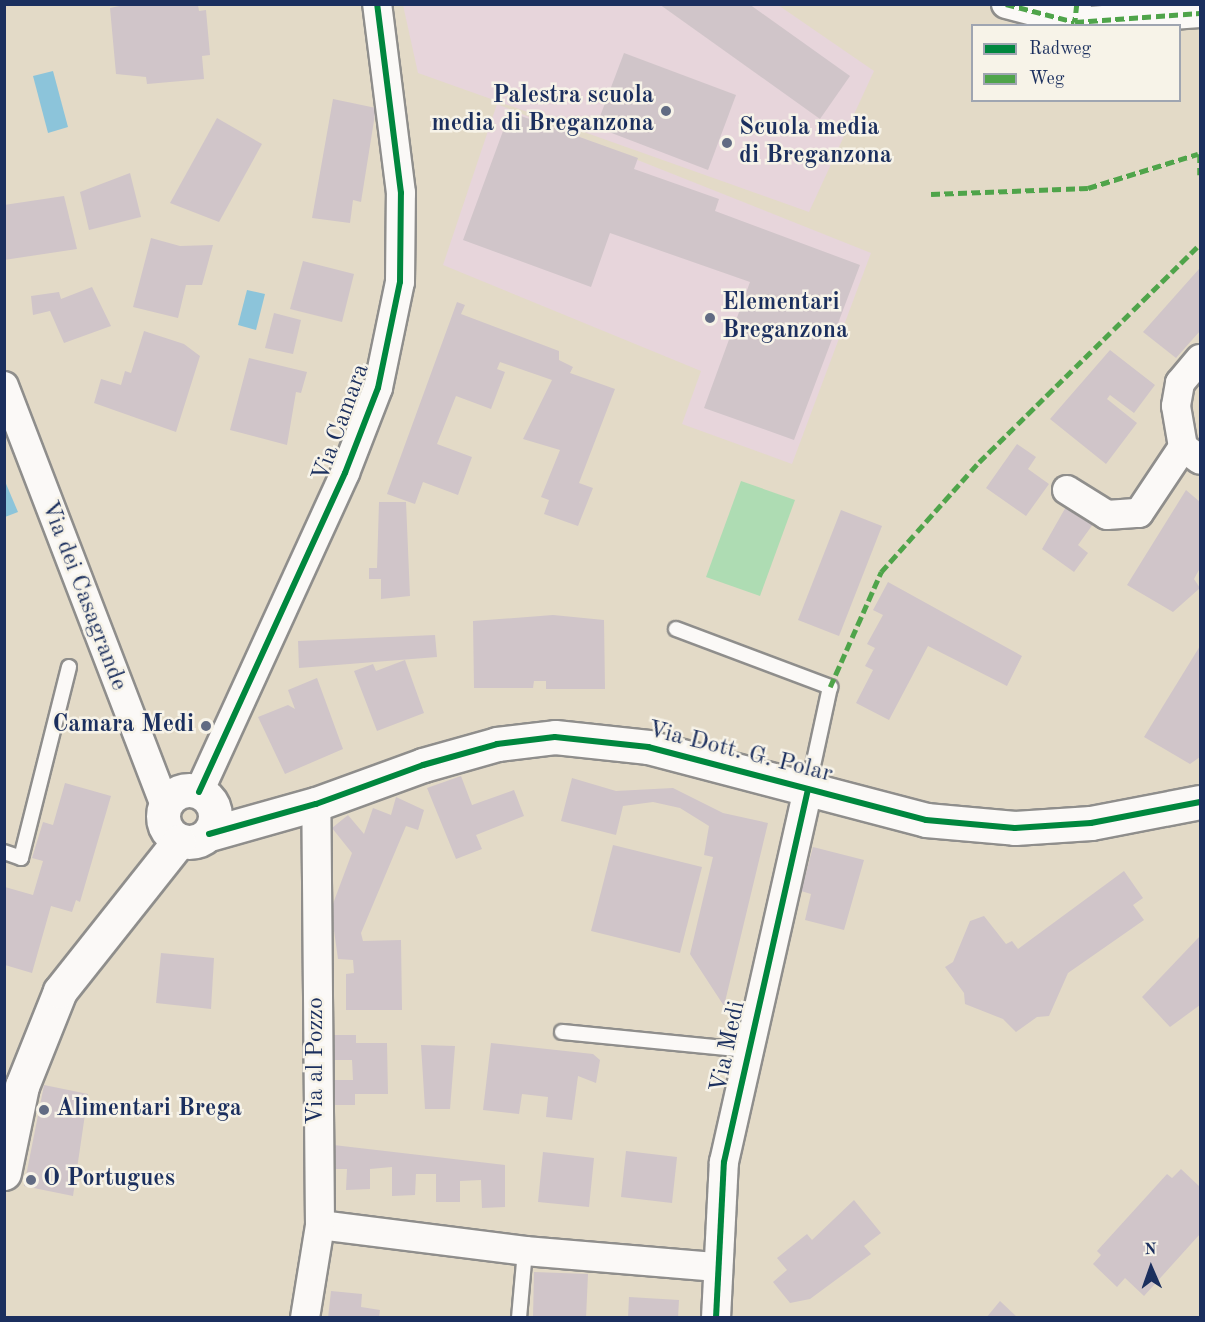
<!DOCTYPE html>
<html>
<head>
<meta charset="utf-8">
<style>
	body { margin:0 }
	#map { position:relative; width:1205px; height:1322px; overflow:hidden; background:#e3dac7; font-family:"Old Standard TT",serif }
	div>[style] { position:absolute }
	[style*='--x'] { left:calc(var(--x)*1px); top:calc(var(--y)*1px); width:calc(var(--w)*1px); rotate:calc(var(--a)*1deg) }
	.built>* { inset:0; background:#e7d5db }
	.green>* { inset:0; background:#aedcb3 }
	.water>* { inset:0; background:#8cc4da }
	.building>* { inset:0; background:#d0c5c9 }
	.roads { filter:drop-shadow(2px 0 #8f8e8c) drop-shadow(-2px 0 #8f8e8c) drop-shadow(0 2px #8f8e8c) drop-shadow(0 -2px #8f8e8c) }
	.lane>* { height:14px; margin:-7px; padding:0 7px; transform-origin:7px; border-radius:7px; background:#fbf9f7 }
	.street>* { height:28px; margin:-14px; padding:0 14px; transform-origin:14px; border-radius:14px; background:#fbf9f7 }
	.secondary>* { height:33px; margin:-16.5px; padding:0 16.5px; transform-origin:16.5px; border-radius:16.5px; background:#fbf9f7 }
	.secondary>.ring { margin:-16.5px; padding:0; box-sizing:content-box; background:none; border:33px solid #fbf9f7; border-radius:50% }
	.quiet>* { height:4.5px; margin-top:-2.25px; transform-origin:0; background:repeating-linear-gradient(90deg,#4fa44a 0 9px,transparent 0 13.5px) }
	.cycleway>* { height:6px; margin:-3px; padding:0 3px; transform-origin:3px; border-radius:3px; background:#00873e }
	.dots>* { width:16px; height:16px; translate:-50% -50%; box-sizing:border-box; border:3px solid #f7f3e8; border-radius:50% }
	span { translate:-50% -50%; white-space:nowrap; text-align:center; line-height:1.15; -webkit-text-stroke:5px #f7f3e8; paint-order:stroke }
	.poi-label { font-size:24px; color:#1b2f5e; font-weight:700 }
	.right { translate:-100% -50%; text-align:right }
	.left { translate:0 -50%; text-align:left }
	.street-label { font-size:24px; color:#1b2f5e }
	.frame { position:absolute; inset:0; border:6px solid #1b2f5e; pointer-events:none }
	.legend { position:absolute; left:971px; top:24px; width:210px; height:78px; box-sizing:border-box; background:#f7f3e8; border:2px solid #9fa5b1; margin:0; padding:8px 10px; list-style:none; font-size:18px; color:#1b2f5e }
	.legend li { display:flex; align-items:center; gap:12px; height:30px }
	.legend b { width:30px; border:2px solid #9fa5b1 }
	.north { position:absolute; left:1121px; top:1238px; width:60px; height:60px; -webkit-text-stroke:4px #f7f3e8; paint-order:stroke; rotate:358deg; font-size:16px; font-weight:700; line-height:24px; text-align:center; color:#1b2f5e }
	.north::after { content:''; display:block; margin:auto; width:21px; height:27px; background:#1b2f5e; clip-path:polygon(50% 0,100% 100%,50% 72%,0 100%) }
</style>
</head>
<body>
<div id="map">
	<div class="built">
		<i style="clip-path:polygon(403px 5px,778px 5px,874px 71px,809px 212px,418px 73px)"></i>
		<i style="clip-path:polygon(497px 104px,871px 253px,792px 464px,682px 424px,701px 371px,443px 265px)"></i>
	</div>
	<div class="green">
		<i style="clip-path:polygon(741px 481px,795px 500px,760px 596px,706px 577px)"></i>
	</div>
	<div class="water">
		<i style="clip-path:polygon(53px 71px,68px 127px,48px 133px,33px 76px)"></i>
		<i style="clip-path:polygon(247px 290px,265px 294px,256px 330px,238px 325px)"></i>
		<i style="clip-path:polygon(4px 479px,18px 512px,5px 517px,4px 517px)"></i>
	</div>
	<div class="building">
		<i style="clip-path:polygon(659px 4px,749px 4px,850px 76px,820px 119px)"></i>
		<i style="clip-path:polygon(124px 5px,198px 5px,199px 11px,206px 10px,210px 55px,202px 56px,204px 79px,147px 84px,146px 77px,116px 74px,110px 8px)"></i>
		<i style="clip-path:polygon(624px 53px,736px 95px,708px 170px,596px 127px)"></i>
		<i style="clip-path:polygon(333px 99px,376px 108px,361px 202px,353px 200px,350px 223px,312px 218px)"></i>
		<i style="clip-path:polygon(510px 112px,638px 158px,634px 169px,719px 199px,715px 211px,860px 265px,794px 440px,704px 408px,750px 282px,610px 233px,591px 287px,463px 240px)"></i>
		<i style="clip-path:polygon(217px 118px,262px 144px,219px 222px,170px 203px)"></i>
		<i style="clip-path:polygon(130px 173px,141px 217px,89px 230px,80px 192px)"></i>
		<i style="clip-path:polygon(64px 196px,77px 249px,4px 260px,4px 205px)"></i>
		<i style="clip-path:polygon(151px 238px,180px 246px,213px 245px,202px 285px,186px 285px,178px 318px,133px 307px)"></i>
		<i style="clip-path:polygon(303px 261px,354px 274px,342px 322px,290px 309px)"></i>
		<i style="clip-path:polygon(1199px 269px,1200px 331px,1176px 358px,1143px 332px)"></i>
		<i style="clip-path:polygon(92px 287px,111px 326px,64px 343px,50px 311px,33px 315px,31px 296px,59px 292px,61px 299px)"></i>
		<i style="clip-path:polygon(457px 302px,465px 305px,461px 314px,559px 351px,559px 360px,573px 367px,570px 373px,615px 389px,579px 483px,593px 488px,578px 526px,544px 514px,549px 500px,541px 497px,560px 450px,523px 439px,552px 380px,500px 362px,497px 369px,505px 372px,491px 409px,456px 396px,437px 444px,472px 457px,458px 495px,423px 482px,415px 504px,387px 494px)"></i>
		<i style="clip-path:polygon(274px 313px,301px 320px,293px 354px,265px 348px)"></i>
		<i style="clip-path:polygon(144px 331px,184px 344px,200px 356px,176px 432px,94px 403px,101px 379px,121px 385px,125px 371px,131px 373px)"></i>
		<i style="clip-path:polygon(1110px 350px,1155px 385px,1134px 413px,1110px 395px,1107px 399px,1137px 423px,1106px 464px,1050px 419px)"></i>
		<i style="clip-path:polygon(249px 358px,307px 372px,301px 393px,296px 392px,287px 445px,230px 430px)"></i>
		<i style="clip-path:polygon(1017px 444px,1036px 457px,1028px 469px,1049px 484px,1026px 516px,986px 488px)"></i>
		<i style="clip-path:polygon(1186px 490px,1200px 502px,1200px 568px,1194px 579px,1200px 588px,1173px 612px,1127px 585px)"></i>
		<i style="clip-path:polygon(379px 502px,406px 502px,410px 596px,381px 599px,381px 579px,369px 579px,369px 568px,377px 568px)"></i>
		<i style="clip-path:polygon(1067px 505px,1096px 520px,1078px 545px,1088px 553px,1074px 572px,1042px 549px)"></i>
		<i style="clip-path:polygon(841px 510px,882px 526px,839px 636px,798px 620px)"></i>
		<i style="clip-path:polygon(888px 582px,1022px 656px,1007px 686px,928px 646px,889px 720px,856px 703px,873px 670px,865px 666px,875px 648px,867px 644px,883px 615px,873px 610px)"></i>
		<i style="clip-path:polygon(553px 615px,604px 620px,605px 689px,546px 689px,546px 681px,534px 681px,533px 688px,474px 688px,473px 621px)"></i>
		<i style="clip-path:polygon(435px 635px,437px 657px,299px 668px,298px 641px)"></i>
		<i style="clip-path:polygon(1200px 646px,1200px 757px,1190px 764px,1144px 737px)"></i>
		<i style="clip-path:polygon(405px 660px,424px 713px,377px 731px,354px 671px,373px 664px,376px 671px)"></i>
		<i style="clip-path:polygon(317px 678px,343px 749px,285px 774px,258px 717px,288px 705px,295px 709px,288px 690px)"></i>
		<i style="clip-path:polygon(461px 776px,472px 805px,514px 790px,524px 816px,476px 835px,482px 849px,456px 859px,427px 788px)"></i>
		<i style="clip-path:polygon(572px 778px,616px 791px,673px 788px,723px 813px,768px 823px,724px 1006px,690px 954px,713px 857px,704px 855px,709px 826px,680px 808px,653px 802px,623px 806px,616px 835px,561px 821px)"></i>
		<i style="clip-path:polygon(65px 783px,111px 796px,80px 902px,76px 900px,72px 912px,51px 906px,32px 973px,5px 965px,5px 887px,33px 895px,43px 861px,32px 858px,43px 822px,53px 825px)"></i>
		<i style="clip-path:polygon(396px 797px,424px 810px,418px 830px,406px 826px,361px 933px,363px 941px,401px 940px,402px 1010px,346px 1010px,346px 974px,354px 973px,353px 960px,338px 959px,331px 909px,352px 853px,332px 828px,348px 815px,364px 834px,373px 808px,391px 815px)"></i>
		<i style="clip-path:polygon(613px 845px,702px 867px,680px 953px,591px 931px)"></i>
		<i style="clip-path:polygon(813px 847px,864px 860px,844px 930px,805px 920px,811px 894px,801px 891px)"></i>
		<i style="clip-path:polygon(1124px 871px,1143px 898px,1133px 905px,1144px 920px,1068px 973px,1049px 1016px,1037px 1017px,1016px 1032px,1003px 1019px,965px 1004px,964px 993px,945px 967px,953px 962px,970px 921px,984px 916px,1006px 944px,1012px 941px,1018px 949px)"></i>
		<i style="clip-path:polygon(1200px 936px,1200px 1005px,1170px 1027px,1142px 997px)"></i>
		<i style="clip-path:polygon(161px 953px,214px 958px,211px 1009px,156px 1003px)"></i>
		<i style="clip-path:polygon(332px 1035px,356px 1035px,356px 1043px,387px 1043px,388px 1094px,355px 1094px,355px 1105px,332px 1105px,332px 1080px,353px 1080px,352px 1060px,332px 1060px)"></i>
		<i style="clip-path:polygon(491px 1043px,593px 1054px,600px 1060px,596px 1083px,578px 1076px,572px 1120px,546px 1117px,548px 1097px,522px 1094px,519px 1114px,483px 1110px)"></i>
		<i style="clip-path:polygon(421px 1045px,455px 1046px,450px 1109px,425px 1109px)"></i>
		<i style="clip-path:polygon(44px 1085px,88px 1094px,73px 1196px,24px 1186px)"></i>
		<i style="clip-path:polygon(325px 1144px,505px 1165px,505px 1207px,482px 1208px,481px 1180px,460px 1181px,460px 1202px,436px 1202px,436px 1174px,416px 1174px,415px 1195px,392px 1196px,392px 1167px,370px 1169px,370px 1189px,346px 1190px,347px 1169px,325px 1169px)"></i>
		<i style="clip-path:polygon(626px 1151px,677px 1157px,672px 1203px,621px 1197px)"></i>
		<i style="clip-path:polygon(543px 1152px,594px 1158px,589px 1207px,538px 1202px)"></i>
		<i style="clip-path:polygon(1181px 1169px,1200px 1187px,1200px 1234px,1144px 1296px,1125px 1278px,1117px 1287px,1093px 1264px,1101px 1255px,1097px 1251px,1167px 1174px,1172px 1178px)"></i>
		<i style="clip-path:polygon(854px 1200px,881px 1233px,864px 1246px,871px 1254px,810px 1299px,790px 1303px,773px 1282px,787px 1270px,777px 1258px,807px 1234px,812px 1240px)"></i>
		<i style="clip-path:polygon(534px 1272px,588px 1274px,586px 1318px,533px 1318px)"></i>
		<i style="clip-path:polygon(331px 1291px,362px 1294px,361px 1307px,380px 1310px,379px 1318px,328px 1318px)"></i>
		<i style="clip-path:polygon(629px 1297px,679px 1300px,678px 1318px,628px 1318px)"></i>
		<i style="clip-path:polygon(1000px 1301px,1018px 1318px,986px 1318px)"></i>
	</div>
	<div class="roads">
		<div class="lane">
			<i style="--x:676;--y:629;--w:165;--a:20.6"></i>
			<i style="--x:830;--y:687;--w:104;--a:102.2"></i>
			<i style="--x:4;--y:852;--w:18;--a:19"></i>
			<i style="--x:21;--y:858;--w:197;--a:-75.9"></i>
			<i style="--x:562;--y:1032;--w:184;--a:5.6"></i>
			<i style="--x:519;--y:1318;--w:67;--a:-84.9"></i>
		</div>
		<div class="street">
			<i style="--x:1006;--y:4;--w:71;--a:14.6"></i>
			<i style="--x:1077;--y:4;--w:18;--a:96"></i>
			<i style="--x:1075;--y:22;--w:125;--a:-4.1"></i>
			<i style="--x:1200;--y:359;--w:31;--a:130"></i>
			<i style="--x:1180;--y:383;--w:23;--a:100"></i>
			<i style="--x:1176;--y:406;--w:42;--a:80.3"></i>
			<i style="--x:1183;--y:447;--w:21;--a:37"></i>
			<i style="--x:4;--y:386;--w:449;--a:69"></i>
			<i style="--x:1067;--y:490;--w:47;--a:32"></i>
			<i style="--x:1107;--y:515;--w:32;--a:-4"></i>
			<i style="--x:1139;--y:513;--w:79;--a:-56.3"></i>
			<i style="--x:199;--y:792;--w:351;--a:-65.4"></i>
			<i style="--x:345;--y:473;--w:91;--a:-68.8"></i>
			<i style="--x:378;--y:388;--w:108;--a:-78.3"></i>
			<i style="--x:400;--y:282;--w:89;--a:-89.4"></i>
			<i style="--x:401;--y:193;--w:191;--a:-97.2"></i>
			<i style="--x:320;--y:1225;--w:207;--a:7.2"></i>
			<i style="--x:525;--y:1251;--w:193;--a:4.8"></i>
			<i style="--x:305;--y:1318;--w:94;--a:-80.8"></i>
			<i style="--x:320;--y:1225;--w:421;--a:-90.5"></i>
			<i style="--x:716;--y:1318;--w:156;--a:-87.1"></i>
			<i style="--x:724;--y:1162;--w:382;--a:-77.3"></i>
		</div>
		<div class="secondary">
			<i class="ring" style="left:163px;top:790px;width:19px;height:19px"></i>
			<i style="--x:209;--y:834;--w:111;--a:-15.7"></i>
			<i style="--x:316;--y:804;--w:114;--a:-20"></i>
			<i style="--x:423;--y:765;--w:77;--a:-15.8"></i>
			<i style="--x:497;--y:744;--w:58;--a:-6.9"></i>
			<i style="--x:555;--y:737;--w:94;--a:6.1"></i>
			<i style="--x:648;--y:747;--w:287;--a:14.7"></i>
			<i style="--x:926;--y:820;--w:89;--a:5.1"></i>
			<i style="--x:1015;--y:828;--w:76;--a:-3.8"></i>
			<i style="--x:1091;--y:823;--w:111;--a:-10.9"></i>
			<i style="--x:4;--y:1173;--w:89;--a:-78.3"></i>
			<i style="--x:22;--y:1086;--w:102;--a:-68.2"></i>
			<i style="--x:60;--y:991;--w:191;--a:-51.6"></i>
		</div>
	</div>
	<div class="quiet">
		<i style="--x:1006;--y:4;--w:71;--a:14.6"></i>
		<i style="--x:1077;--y:4;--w:18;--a:96"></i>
		<i style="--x:1075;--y:22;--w:125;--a:-4.1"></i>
		<i style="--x:1200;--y:154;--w:21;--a:90"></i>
		<i style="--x:931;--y:194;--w:157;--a:-2.2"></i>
		<i style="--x:1088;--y:188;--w:115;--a:-17.2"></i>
		<i style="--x:830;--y:687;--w:126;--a:-66.1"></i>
		<i style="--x:881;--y:572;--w:147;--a:-48.3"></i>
		<i style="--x:979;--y:462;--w:310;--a:-44.6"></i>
	</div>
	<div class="cycleway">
		<i style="--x:199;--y:792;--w:351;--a:-65.4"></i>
		<i style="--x:345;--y:473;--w:91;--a:-68.8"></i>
		<i style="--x:378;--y:388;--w:108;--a:-78.3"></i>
		<i style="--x:400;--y:282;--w:89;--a:-89.4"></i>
		<i style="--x:401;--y:193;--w:191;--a:-97.2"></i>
		<i style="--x:209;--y:834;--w:111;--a:-15.7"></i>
		<i style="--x:316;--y:804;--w:114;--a:-20"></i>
		<i style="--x:423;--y:765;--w:77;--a:-15.8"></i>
		<i style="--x:497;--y:744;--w:58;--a:-6.9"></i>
		<i style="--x:555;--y:737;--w:94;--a:6.1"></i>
		<i style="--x:648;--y:747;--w:287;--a:14.7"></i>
		<i style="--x:926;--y:820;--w:89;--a:5.1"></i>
		<i style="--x:1015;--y:828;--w:76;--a:-3.8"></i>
		<i style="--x:1091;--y:823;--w:111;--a:-10.9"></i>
		<i style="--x:716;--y:1318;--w:156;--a:-87.1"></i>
		<i style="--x:724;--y:1162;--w:382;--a:-77.3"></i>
	</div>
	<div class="dots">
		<i style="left:666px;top:111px;background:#616b83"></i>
		<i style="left:727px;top:143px;background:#616b83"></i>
		<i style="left:710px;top:318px;background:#616b83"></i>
		<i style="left:206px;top:726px;background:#616b83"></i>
		<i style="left:44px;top:1110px;background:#616b83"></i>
		<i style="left:31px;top:1180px;background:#616b83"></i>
	</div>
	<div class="poi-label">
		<span class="right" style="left:654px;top:111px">Palestra scuola<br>media di Breganzona</span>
		<span class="left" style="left:739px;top:143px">Scuola media<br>di Breganzona</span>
		<span class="left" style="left:722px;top:318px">Elementari<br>Breganzona</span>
		<span class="right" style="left:194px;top:726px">Camara Medi</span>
		<span class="left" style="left:56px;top:1110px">Alimentari Brega</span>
		<span class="left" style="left:43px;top:1180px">O Portugues</span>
	</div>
	<div class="street-label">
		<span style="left:342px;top:423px;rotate:-70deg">Via Camara</span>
		<span style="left:83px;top:596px;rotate:69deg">Via dei Casagrande</span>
		<span style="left:740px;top:753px;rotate:14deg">Via Dott. G. Polar</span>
		<span style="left:729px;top:1047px;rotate:-78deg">Via Medi</span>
		<span style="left:317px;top:1061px;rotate:-90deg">Via al Pozzo</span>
	</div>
	<div class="frame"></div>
	<ul class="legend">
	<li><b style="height:8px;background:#00873e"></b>Radweg</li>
	<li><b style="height:8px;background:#4fa44a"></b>Weg</li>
	</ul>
	<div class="north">N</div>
</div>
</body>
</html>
